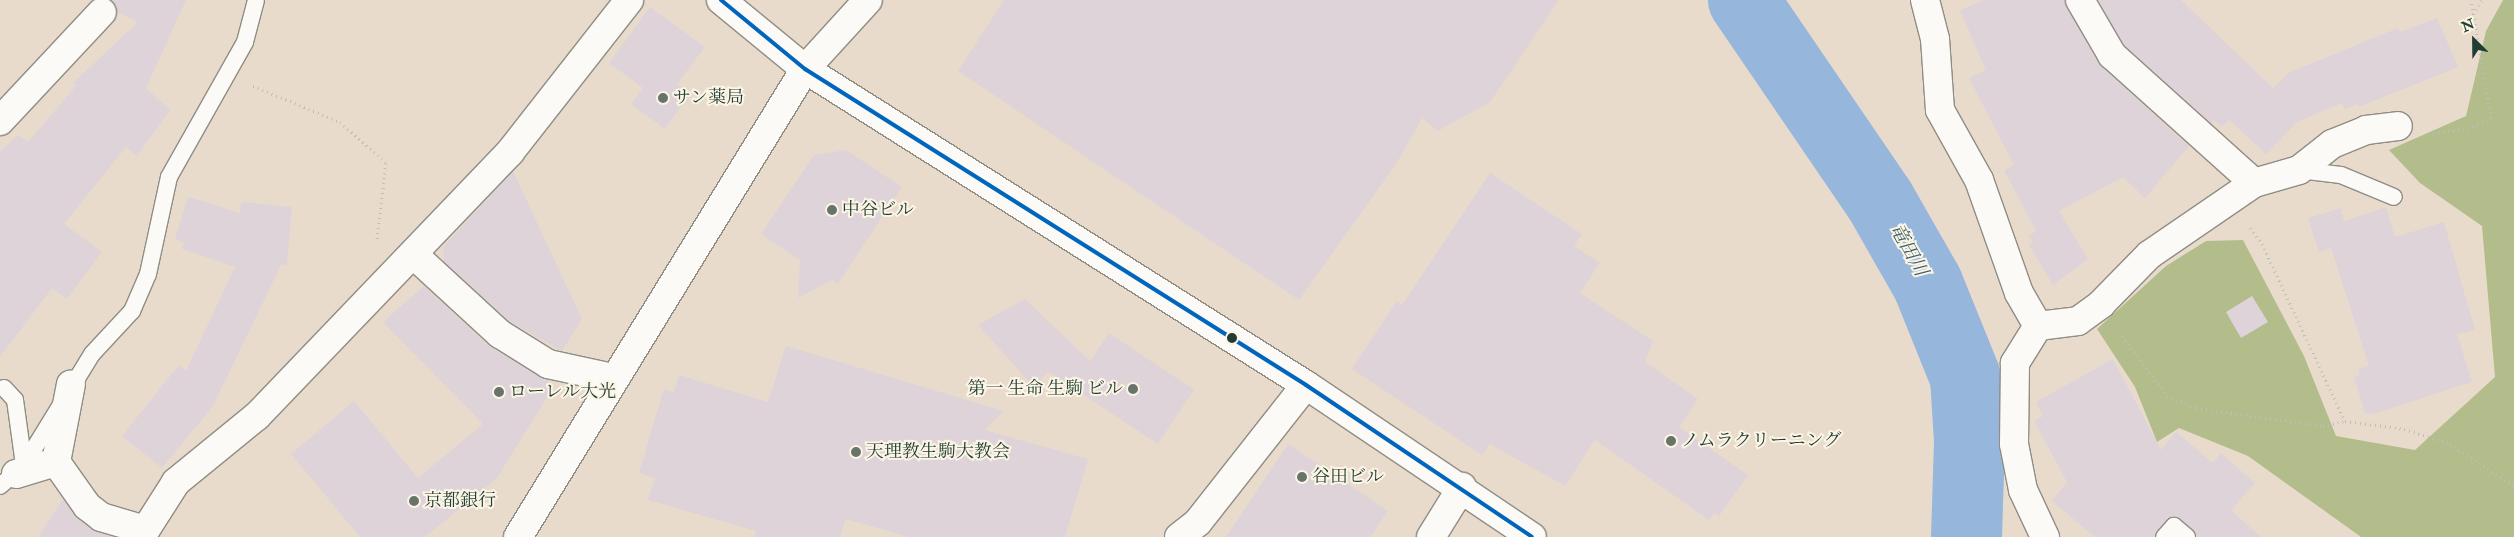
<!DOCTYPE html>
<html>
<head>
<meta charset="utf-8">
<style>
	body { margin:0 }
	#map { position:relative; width:2514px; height:537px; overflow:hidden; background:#e9dbcc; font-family:"IM FELL Double Pica","Noto Serif JP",serif }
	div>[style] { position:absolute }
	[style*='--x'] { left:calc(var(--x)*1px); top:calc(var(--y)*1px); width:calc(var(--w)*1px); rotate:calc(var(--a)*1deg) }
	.forest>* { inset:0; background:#b3bd8c }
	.river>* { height:71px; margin:-35.5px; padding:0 35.5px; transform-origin:35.5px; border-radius:35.5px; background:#96b7db }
	.building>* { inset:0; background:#ddd3d9 }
	.path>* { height:3px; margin-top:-1.5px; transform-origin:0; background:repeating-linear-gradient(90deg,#bdbdb9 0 1px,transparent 0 5px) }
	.roads { filter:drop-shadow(1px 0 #8f8d84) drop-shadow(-1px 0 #8f8d84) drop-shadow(0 1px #8f8d84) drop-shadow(0 -1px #8f8d84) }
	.lane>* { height:16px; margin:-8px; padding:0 8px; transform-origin:8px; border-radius:8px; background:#fcfaf7 }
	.street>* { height:28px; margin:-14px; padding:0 14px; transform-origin:14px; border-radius:14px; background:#fcfaf7 }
	.secondary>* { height:28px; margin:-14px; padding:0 14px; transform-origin:14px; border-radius:14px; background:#fcfaf7 }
	.bus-1>* { height:4px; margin:-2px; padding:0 2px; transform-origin:2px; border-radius:2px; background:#0065bd }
	.dots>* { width:14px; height:14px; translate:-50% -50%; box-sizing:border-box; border:2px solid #fcf5e5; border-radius:50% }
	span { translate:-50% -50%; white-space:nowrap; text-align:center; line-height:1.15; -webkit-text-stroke:4px #fcf5e5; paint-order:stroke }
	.poi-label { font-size:18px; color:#1f3d34 }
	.left { translate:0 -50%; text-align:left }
	.right { translate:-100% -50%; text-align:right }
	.water-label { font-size:19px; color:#385d68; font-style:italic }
	.north { position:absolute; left:2449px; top:15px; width:50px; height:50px; -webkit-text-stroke:4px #fcf5e5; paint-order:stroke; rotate:337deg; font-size:14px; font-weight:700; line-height:20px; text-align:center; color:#1f3d34 }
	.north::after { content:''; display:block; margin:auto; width:18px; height:22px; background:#1f3d34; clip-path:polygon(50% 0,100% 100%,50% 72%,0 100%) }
</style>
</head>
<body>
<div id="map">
	<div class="forest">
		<i style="clip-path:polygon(2503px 0,2514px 0,2514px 537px,2361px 537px,2248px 456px,2179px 428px,2157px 442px,2135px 387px,2097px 329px,2166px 266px,2206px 241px,2243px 240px,2304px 356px,2336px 436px,2415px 450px,2495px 377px,2482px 226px,2420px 183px,2389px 150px,2466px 116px,2486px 31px)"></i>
	</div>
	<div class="river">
		<i style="--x:1743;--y:0;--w:241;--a:55.7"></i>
		<i style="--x:1879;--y:199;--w:97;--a:60.3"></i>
		<i style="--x:1927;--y:283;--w:101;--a:68"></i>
		<i style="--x:1965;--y:377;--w:64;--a:86.4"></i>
		<i style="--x:1969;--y:441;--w:96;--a:91.8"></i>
	</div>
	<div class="building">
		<i style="clip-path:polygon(112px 0,186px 0,146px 88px,170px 110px,137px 156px,126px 147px,64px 224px,102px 252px,67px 299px,52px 288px,0 357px,0 152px,18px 135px,28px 142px,76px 86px,73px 83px,138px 22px,117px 12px)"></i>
		<i style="clip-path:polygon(1004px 0,1559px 0,1490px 102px,1438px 131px,1422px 118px,1396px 164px,1299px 300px,958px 71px)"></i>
		<i style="clip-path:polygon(1984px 0,2064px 0,2101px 66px,2189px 146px,2145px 198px,2123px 177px,2059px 211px,2088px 259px,2053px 285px,2029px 245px,2033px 242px,2029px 236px,2036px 231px,2004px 170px,2014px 165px,1969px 78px,1986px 70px,1960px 10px)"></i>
		<i style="clip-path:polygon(2098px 0,2181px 0,2273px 88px,2288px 73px,2398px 28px,2400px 32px,2437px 18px,2458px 67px,2358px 107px,2357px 104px,2345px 109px,2342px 103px,2297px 122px,2266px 154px,2229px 120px,2222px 127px,2214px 120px,2211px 123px,2124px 45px)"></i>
		<i style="clip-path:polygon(650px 7px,705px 47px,677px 84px,690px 94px,665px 129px,631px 104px,643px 88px,609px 63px)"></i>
		<i style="clip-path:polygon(846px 150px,902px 187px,838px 284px,832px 280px,798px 298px,800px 260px,761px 234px,814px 155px)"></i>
		<i style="clip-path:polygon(513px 171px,582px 319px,562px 351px,510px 322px,444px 262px,443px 247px)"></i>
		<i style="clip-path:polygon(1490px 173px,1582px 234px,1574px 246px,1600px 263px,1580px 293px,1653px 341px,1645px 362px,1698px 399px,1679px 427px,1748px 475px,1719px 516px,1714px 513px,1709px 520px,1595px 440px,1565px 486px,1490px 444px,1482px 455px,1352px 369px,1397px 301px,1402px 305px)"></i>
		<i style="clip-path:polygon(188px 197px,240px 213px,241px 202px,292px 207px,287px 265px,281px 265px,213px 406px,162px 468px,122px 436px,179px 365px,186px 371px,235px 267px,182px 249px,184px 243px,175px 239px)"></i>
		<i style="clip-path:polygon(2386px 207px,2395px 237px,2444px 222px,2475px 330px,2457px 334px,2472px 382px,2373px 414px,2365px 413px,2354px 377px,2360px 375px,2358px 369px,2369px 366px,2331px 248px,2319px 252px,2308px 218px,2341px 208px,2344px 221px)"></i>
		<i style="clip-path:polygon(424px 286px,489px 346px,548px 380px,551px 391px,497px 478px,425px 537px,360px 537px,291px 454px,354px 401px,418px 478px,483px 424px,383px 322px)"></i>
		<i style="clip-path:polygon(2252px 296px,2268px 322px,2241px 338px,2226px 312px)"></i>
		<i style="clip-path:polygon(1025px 299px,1090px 361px,1109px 333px,1194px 390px,1158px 444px,1049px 372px,1033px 386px,978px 325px)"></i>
		<i style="clip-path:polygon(786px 346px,1004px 411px,984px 430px,1088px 459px,1065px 537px,909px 537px,846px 519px,840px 537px,755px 537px,756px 531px,648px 500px,655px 478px,639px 473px,664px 389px,674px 392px,679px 375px,768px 402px)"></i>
		<i style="clip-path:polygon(2113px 359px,2161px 450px,2176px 432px,2213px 463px,2221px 453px,2255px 483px,2231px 510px,2261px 537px,2197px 537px,2175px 516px,2167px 519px,2154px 537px,2095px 537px,2052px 501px,2067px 482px,2034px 421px,2043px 416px,2036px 402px)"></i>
		<i style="clip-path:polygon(1288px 444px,1388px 511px,1370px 537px,1226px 537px)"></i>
		<i style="clip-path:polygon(63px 499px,91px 529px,114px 537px,38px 537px)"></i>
	</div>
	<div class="path">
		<i style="--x:2473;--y:14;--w:17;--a:-57"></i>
		<i style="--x:253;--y:86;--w:94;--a:22.5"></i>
		<i style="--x:340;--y:122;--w:62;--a:41.7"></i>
		<i style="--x:386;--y:163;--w:77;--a:96.8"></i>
		<i style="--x:2433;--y:133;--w:35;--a:-8"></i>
		<i style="--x:2468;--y:128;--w:25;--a:-23"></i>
		<i style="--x:2491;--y:118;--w:120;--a:-99.6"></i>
		<i style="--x:2250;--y:228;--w:20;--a:53"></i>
		<i style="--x:2262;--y:244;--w:195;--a:64.9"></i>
		<i style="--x:2345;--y:421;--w:60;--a:7.7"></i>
		<i style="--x:2404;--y:429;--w:48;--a:18.1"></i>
		<i style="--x:2450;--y:444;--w:77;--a:33.3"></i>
		<i style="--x:2119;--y:332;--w:80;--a:53.1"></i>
		<i style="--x:2167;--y:396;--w:31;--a:22"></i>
		<i style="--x:2196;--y:408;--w:128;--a:8.1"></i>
		<i style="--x:2323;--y:426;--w:23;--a:-13"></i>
	</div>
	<div class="roads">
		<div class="lane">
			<i style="--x:2299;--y:170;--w:42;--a:6.8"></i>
			<i style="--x:2341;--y:175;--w:57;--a:22.5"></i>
			<i style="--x:4;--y:388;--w:16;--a:47"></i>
			<i style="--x:15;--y:400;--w:66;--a:82.1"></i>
			<i style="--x:0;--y:486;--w:32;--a:-41"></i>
			<i style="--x:24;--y:465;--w:130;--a:-58.5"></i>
			<i style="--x:92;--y:354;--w:59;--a:-47.1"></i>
			<i style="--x:132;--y:311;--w:40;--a:-66.6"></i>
			<i style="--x:148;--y:274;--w:99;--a:-77.8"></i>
			<i style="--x:169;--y:177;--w:155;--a:-60.6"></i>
			<i style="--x:245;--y:42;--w:43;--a:-75.3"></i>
			<i style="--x:2164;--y:537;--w:15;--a:-48"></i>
			<i style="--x:2174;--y:526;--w:17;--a:40"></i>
		</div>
		<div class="street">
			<i style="--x:1925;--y:0;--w:40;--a:75.6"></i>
			<i style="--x:1935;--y:39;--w:71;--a:86"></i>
			<i style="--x:1940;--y:110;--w:80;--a:60.9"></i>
			<i style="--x:1979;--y:180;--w:120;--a:70.5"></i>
			<i style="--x:2019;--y:293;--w:38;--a:60"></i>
			<i style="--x:2038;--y:326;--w:44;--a:121.9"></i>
			<i style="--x:2015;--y:363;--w:81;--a:90.7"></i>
			<i style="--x:2014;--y:444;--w:47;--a:78.9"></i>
			<i style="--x:2023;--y:490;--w:52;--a:64.9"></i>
			<i style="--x:2080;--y:0;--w:64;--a:59.8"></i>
			<i style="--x:2112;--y:55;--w:191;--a:42"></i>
			<i style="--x:0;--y:121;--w:149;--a:-46.9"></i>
			<i style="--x:414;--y:255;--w:117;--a:42.6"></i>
			<i style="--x:500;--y:334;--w:57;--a:32"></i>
			<i style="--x:548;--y:364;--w:66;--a:12.2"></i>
			<i style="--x:2038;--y:326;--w:40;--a:-7.1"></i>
			<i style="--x:2078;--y:321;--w:29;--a:-36"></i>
			<i style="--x:2101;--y:304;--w:69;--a:-45.6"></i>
			<i style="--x:2149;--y:255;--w:127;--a:-34.4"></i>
			<i style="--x:2254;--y:183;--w:47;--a:-16.1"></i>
			<i style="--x:2299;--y:170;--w:42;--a:-38.2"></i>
			<i style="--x:2332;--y:144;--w:37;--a:-22"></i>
			<i style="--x:2366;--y:130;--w:32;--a:-7"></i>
			<i style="--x:56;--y:462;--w:79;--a:-79.1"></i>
			<i style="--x:16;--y:474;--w:42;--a:-16.7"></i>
			<i style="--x:56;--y:462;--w:54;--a:54.8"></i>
			<i style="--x:87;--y:506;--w:18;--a:38"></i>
			<i style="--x:101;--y:517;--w:43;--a:16.3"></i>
			<i style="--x:141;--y:537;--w:65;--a:-57.5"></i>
			<i style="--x:176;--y:482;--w:104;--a:-39.2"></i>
			<i style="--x:257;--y:416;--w:366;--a:-46.2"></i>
			<i style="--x:510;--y:152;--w:193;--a:-51.9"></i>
			<i style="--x:1179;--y:537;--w:24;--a:-38"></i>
			<i style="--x:1198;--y:522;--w:174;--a:-51.8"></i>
			<i style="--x:1431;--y:537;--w:59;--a:-58.2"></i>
		</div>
		<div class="secondary">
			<i style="--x:721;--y:0;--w:109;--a:39.4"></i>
			<i style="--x:805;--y:69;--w:592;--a:32.24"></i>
			<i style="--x:1306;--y:385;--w:272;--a:33.9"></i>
			<i style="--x:518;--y:537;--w:549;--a:-58.48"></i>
			<i style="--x:805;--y:69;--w:93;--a:-47.6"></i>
		</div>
	</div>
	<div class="bus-1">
		<i style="--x:721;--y:0;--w:109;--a:39.4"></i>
		<i style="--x:805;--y:69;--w:592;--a:32.24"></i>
		<i style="--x:1306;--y:385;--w:272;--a:33.9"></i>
	</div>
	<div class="dots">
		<i style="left:663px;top:98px;background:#667469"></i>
		<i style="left:832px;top:210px;background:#667469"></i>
		<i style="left:1232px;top:338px;background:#1f3d34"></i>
		<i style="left:1133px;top:389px;background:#667469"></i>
		<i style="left:499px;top:392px;background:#667469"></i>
		<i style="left:1671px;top:441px;background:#667469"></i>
		<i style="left:856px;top:452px;background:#667469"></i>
		<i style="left:1302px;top:477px;background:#667469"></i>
		<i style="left:414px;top:501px;background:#667469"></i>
	</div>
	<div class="poi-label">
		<span class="left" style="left:673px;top:98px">サン薬局</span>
		<span class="left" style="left:842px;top:210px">中谷ビル</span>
		<span class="right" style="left:1123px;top:389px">第一 生命 生駒 ビル</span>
		<span class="left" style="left:509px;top:392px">ローレル大光</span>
		<span class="left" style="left:1681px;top:441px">ノムラクリーニング</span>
		<span class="left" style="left:866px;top:452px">天理教生駒大教会</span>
		<span class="left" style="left:1312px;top:477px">谷田ビル</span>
		<span class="left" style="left:424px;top:501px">京都銀行</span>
	</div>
	<div class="water-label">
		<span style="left:1908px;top:250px;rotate:61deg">竜田川</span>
	</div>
	<div class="north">N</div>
</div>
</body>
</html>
